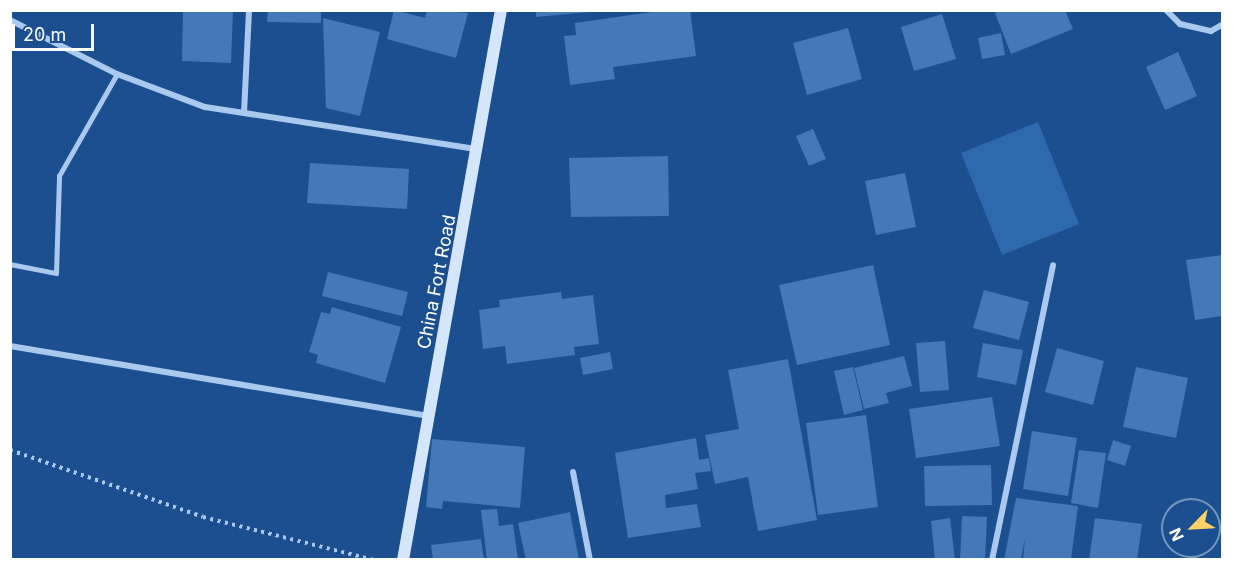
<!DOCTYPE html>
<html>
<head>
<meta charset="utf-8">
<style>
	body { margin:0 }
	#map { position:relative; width:1233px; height:570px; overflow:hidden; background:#1b4f8f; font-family:Inter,sans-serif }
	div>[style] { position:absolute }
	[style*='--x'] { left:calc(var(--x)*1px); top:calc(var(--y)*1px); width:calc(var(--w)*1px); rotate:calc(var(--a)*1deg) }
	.green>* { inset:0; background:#2e69ad }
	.building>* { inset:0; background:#4478b7 }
	.path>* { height:4px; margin-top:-2px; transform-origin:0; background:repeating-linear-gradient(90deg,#a9c9ee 0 3px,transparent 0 7.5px) }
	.lane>* { height:4.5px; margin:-2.25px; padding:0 2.25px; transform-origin:2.25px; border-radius:2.25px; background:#a9c9ee }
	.street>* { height:6px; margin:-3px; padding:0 3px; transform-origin:3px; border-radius:3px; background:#a9c9ee }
	.secondary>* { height:12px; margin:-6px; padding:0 6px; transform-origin:6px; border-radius:6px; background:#d6e6fa }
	span { translate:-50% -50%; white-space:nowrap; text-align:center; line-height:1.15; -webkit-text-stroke:4.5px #1b4f8f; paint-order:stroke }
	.street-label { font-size:18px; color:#fff }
	.frame { position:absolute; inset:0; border:12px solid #fff; pointer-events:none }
	.north { position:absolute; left:1161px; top:498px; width:60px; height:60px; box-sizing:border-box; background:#1b4f8f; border:2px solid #7695bc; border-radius:50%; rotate:246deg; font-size:16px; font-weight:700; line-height:24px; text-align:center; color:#fff }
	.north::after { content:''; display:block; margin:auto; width:21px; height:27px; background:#ffd166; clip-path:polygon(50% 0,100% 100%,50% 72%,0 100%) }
	.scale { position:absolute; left:12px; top:24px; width:82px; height:27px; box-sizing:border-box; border:3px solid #fff; border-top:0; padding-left:8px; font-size:18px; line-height:21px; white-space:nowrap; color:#fff; -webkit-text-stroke:4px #1b4f8f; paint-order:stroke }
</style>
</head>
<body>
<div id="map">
	<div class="green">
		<i style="clip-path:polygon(1038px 122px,1079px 224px,1002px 255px,961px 153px)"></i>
	</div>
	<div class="building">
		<i style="clip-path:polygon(183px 10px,233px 10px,231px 63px,182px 61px)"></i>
		<i style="clip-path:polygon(268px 10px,321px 10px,321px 23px,267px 22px)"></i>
		<i style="clip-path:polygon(394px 10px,425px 18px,427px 10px,468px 13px,456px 58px,387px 39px)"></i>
		<i style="clip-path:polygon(536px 10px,589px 10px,589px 12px,536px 17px)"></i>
		<i style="clip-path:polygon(666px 10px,690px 10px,696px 56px,613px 67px,615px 79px,570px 85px,564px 36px,576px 35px,575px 23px)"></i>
		<i style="clip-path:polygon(1000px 10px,1065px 10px,1073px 29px,1011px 54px,995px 13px)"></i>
		<i style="clip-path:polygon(942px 14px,956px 59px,914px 71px,901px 27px)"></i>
		<i style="clip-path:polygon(323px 18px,380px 32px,360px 116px,326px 108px)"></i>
		<i style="clip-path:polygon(848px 28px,862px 79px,807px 95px,793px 43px)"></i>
		<i style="clip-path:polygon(1001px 33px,1005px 55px,982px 59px,978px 38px)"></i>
		<i style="clip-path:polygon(1178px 52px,1197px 96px,1165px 110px,1146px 67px)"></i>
		<i style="clip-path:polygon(813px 129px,826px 159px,809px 166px,796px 136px)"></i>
		<i style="clip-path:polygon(668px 156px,669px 216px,571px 217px,569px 158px)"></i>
		<i style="clip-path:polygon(310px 163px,409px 169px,407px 209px,307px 203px)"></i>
		<i style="clip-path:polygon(905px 173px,916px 227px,876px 235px,865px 181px)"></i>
		<i style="clip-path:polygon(1222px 255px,1222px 316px,1195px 320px,1186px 260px)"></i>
		<i style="clip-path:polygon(873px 265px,890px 345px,797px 365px,779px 285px)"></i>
		<i style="clip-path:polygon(328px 272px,408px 292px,402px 316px,322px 296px)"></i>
		<i style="clip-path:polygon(984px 290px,1029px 302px,1019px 340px,973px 328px)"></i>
		<i style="clip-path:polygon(561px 292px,562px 299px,593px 295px,599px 344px,574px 347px,575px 355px,507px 364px,505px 346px,483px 349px,479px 310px,500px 307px,499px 300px)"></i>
		<i style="clip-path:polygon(332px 307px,401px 327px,385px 383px,316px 363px,318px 355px,309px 352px,321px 312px,330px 314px)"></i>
		<i style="clip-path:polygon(945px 341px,949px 390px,920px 392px,916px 343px)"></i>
		<i style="clip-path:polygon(983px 343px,1023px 350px,1016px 385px,977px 377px)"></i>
		<i style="clip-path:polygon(1057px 348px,1104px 361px,1093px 405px,1045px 392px)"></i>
		<i style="clip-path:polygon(610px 352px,613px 369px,583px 375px,580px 358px)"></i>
		<i style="clip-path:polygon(904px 356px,912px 386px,886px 393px,889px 403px,864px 409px,854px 368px)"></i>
		<i style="clip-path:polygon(788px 359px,817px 520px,758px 531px,748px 477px,715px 484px,705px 435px,739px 429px,728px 370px)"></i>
		<i style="clip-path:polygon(853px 367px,863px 410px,844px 415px,834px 371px)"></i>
		<i style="clip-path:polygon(1136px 367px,1188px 378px,1176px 438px,1123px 427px)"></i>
		<i style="clip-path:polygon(992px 397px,1000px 446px,916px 458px,909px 409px)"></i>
		<i style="clip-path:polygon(866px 415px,878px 507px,818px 515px,806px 423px)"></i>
		<i style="clip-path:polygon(1032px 431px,1077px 438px,1068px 496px,1023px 489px)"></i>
		<i style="clip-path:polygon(696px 438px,699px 460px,709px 458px,711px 471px,695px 473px,698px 489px,665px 495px,666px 508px,697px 504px,701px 527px,628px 538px,615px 453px)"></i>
		<i style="clip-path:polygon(432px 439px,525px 447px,520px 508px,443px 501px,442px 509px,426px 507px)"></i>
		<i style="clip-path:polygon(1113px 440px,1131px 446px,1125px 466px,1107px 460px)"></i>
		<i style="clip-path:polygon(1079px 450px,1106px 453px,1098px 508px,1071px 503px)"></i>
		<i style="clip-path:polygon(991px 465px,992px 505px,925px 506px,924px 466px)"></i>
		<i style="clip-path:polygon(1016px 498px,1078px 506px,1071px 560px,1023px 560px,1025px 538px,1021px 560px,1004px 560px)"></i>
		<i style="clip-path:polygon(497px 509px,499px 526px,513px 524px,518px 560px,487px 560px,481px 510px)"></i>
		<i style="clip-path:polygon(570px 512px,579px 560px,526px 560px,518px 523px)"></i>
		<i style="clip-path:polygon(962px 516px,987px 517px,985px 560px,960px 560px)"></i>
		<i style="clip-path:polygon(950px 518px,955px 560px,935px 560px,931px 521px)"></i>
		<i style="clip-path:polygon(1095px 518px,1142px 524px,1137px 560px,1089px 560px)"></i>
		<i style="clip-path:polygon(481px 539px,484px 560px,433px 560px,431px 545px)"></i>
	</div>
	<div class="path">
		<i style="--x:10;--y:450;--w:204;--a:19.1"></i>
		<i style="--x:203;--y:517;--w:176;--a:14.1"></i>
	</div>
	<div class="lane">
		<i style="--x:10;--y:264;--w:47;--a:11.1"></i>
		<i style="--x:56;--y:273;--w:97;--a:-88.2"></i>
		<i style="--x:59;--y:176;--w:117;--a:-60.4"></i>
	</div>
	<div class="street">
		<i style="--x:1166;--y:10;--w:20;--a:45"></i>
		<i style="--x:1180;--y:24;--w:32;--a:13"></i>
		<i style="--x:1211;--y:31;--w:13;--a:-29"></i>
		<i style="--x:10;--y:20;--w:120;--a:26.8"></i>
		<i style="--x:117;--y:74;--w:94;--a:20.6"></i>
		<i style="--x:205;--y:107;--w:274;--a:8.8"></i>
		<i style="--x:244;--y:113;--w:103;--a:-87.2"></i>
		<i style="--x:10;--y:346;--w:426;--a:9.5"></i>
		<i style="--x:573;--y:472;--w:90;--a:79.1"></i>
		<i style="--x:992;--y:560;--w:301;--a:-78.3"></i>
	</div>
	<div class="secondary">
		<i style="--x:403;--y:560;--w:559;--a:-79.9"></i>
	</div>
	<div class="street-label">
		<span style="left:437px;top:282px;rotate:-79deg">China Fort Road</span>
	</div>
	<div class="frame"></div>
	<div class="north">N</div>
	<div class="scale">20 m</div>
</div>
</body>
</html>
